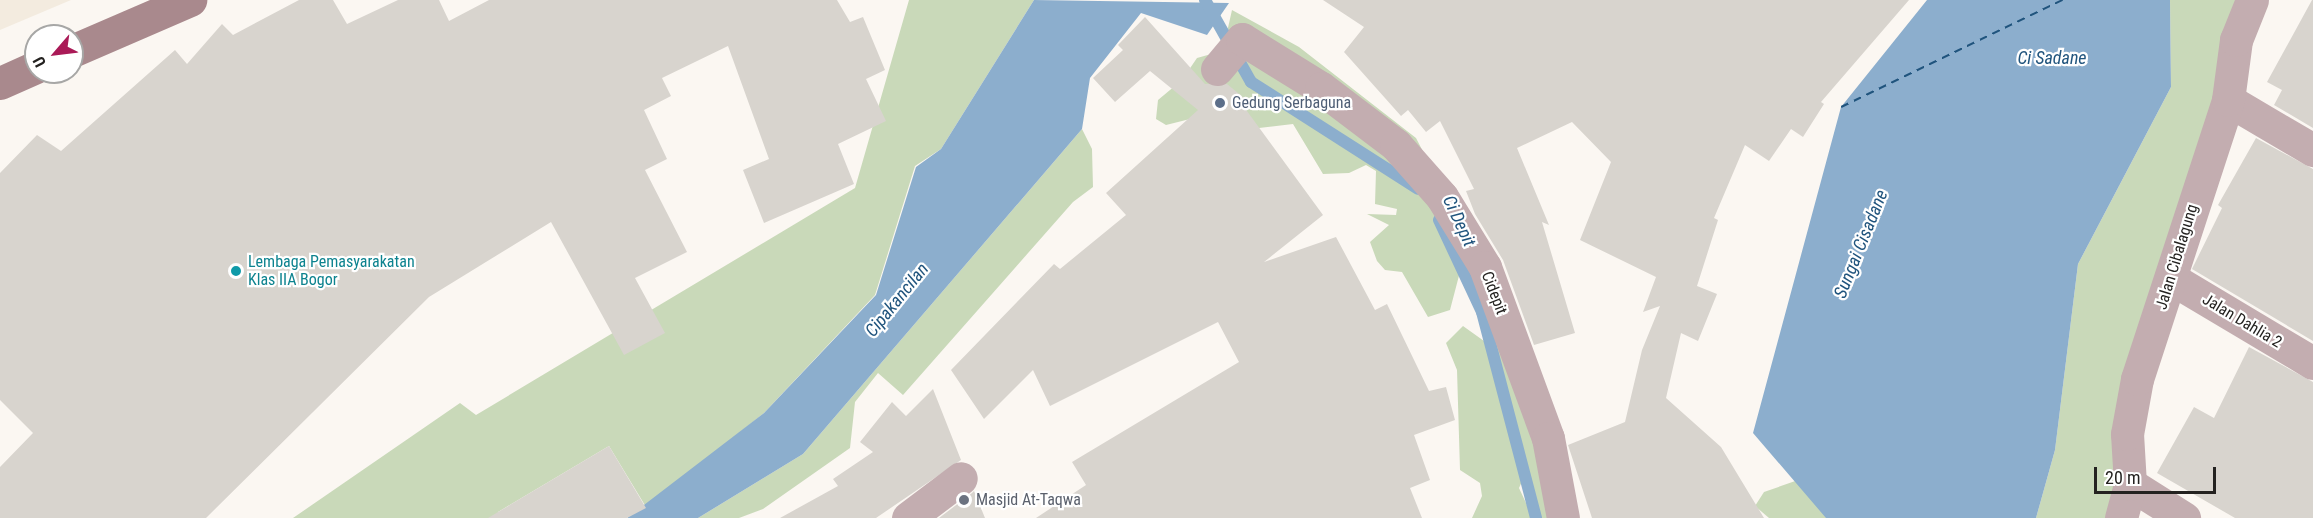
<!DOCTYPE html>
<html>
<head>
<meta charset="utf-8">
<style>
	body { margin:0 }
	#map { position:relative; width:2313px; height:518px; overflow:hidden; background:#fbf7f2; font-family:"Roboto Condensed",sans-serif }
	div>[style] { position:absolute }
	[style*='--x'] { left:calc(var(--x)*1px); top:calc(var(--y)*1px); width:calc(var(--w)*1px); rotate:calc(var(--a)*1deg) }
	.built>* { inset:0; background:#f3ebdf }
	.green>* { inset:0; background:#c9d9b9 }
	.water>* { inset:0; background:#8caecd }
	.stream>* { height:12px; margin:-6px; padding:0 6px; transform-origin:6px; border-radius:6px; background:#8caecd }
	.ferry>* { height:1.5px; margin-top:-0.75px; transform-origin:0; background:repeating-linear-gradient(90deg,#20547d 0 8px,transparent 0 14px) }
	.building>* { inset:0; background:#d8d4ce }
	.street>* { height:33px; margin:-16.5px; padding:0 16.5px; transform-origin:16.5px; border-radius:16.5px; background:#c3adb0 }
	.secondary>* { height:33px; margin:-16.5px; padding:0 16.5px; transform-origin:16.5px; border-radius:16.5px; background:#a9898d }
	.dots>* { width:16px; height:16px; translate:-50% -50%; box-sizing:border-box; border:3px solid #fff; border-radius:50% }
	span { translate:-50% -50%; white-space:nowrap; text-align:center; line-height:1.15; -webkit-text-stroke:4.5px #fff; paint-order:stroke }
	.service-label { font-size:16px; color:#4e5e75 }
	.left { translate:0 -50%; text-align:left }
	.street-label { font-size:16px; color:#242220 }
	.culture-label { font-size:16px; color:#0d838f }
	.worship-label { font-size:16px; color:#5b616d }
	.water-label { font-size:18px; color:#20547d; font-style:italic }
	.north { position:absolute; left:24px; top:24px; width:60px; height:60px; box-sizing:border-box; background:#fff; border:2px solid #a7a7a6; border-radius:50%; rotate:242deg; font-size:16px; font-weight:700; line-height:24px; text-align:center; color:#242220 }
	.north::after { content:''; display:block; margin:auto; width:21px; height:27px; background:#aa1a57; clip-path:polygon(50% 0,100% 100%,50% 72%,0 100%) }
	.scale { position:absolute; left:2094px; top:467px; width:122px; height:27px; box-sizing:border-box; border:3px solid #242220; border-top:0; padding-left:8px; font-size:18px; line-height:21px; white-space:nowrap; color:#242220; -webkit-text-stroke:4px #fff; paint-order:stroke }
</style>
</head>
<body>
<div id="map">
	<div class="built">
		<i style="clip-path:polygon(0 0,71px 0,0 30px)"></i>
	</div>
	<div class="green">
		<i style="clip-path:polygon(909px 0,1034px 0,941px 149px,915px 166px,875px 295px,764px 413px,646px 507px,609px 446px,498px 512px,501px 518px,293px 518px,460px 403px,476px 415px,855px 188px)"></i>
		<i style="clip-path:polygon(2170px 0,2252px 0,2172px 279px,2121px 518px,2036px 518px,2055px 450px,2078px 264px,2171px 87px)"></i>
		<i style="clip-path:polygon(1232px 10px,1299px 47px,1416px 138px,1486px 273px,1558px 518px,1535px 518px,1525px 475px,1519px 488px,1533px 518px,1472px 518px,1482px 496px,1480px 483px,1460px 470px,1457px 370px,1446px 343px,1463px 326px,1491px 346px,1461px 268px,1450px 310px,1428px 317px,1402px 272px,1385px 270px,1377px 261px,1370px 242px,1389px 225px,1367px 214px,1396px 215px,1397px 209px,1375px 204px,1376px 171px,1366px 165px,1349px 173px,1323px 174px,1293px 124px,1259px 128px,1190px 119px,1166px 125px,1156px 119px,1158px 100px,1182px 80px,1197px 58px,1229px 49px,1225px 41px)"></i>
		<i style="clip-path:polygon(1082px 129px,1092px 149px,1093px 187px,1073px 202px,903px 395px,878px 373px,855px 402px,850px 448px,763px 509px,739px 518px,698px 518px,803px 454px)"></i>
		<i style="clip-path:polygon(1801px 479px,1833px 518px,1769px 518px,1755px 506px,1764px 492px)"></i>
	</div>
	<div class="water">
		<i style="clip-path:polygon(1034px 0,1229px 3px,1207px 35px,1141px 13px,1090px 78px,1082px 129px,803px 454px,698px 518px,627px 518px,764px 413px,876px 295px,916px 167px,941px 149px)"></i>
		<i style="clip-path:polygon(1927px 0,2170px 0,2171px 87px,2078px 264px,2055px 450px,2036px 518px,1826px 518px,1753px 433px,1841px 107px)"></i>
	</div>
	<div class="stream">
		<i style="--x:1205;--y:0;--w:94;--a:60.7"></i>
		<i style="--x:1251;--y:82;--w:198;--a:32.6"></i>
		<i style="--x:1439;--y:220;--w:102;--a:64.9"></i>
		<i style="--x:1482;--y:312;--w:213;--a:75.3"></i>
	</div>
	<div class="ferry">
		<i style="--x:1841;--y:107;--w:246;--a:-25.8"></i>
	</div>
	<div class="building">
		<i style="clip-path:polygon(299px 0,333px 0,347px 24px,398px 0,439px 0,449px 21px,489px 0,837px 0,850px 22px,863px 17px,885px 70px,866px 79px,886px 121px,838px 144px,854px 184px,764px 223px,743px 170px,769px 159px,728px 46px,662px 78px,671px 96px,644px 110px,667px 159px,645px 170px,687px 252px,635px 278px,665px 333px,624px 355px,551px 222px,429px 297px,206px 518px,0 518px,0 467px,33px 433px,0 400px,0 173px,37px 135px,61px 151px,175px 50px,187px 64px,222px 24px,233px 35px)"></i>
		<i style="clip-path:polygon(1323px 0,1909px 0,1821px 102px,1824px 104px,1803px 137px,1791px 129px,1769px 161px,1745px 145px,1714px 218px,1718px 220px,1697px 286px,1717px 294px,1698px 341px,1681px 333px,1666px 398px,1721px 447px,1764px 518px,1592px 518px,1568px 445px,1625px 422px,1642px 350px,1660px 306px,1643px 312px,1656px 277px,1580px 240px,1611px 162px,1572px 122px,1517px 148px,1549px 225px,1542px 222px,1575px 333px,1534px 345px,1503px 260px,1475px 214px,1466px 191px,1474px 189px,1440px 121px,1426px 132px,1408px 110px,1401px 116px,1344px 52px,1364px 27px)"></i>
		<i style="clip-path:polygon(2312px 0,2313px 0,2313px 128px,2274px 105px,2282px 90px,2267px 82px)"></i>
		<i style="clip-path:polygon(1145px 17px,1205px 84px,1227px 84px,1249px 102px,1244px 107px,1323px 215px,1264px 262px,1336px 237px,1375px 310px,1387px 304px,1429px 391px,1446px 387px,1455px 420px,1414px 435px,1430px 480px,1410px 488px,1422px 518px,1036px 518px,1086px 485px,1072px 462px,1239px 362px,1218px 322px,1050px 406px,1033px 370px,984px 419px,951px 370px,1054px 264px,1060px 269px,1126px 215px,1106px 193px,1198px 110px,1150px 71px,1115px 102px,1093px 78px,1123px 50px,1118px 45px)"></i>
		<i style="clip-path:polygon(2256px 138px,2313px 169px,2313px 341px,2192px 269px,2222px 208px,2218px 205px)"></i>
		<i style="clip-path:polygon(2249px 347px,2313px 382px,2313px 518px,2235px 518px,2157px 473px,2194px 407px,2214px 418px)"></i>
		<i style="clip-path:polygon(933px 389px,961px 460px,876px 518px,780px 518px,838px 486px,833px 479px,873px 452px,860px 442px,892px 402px,906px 416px)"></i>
		<i style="clip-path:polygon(609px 446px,646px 508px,627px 518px,488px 518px)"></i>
		<i style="clip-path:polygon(974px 491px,985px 518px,939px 518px,972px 493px)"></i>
	</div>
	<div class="street">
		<i style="--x:1217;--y:69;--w:39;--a:-50"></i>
		<i style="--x:1242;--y:39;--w:93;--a:31.8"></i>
		<i style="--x:1321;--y:88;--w:94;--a:37.2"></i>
		<i style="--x:1396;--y:145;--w:69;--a:48.5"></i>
		<i style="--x:1442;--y:197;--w:82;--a:58.4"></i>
		<i style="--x:1485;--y:267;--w:182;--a:69.8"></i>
		<i style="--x:1548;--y:438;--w:81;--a:79.4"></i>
		<i style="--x:2228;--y:100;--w:99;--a:30.5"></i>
		<i style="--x:2172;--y:279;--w:164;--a:30.8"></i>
		<i style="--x:2130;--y:484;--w:64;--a:32.2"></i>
		<i style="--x:908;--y:518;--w:66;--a:-37"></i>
		<i style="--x:2121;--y:518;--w:35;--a:-75"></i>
		<i style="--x:2130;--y:484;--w:50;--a:-93.4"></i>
		<i style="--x:2127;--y:434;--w:56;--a:-79.7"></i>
		<i style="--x:2137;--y:379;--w:293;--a:-71.9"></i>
		<i style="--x:2228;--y:100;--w:61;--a:-82.4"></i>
		<i style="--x:2236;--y:40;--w:43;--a:-68.2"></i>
	</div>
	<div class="secondary">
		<i style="--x:72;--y:51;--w:129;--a:-23.4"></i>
		<i style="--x:0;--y:83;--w:39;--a:-24"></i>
	</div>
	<div class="dots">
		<i style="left:1220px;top:103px;background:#5c6f8a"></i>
		<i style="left:236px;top:271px;background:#0f9aa8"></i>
		<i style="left:964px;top:500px;background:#6b7280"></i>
	</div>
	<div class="service-label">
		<span class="left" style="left:1232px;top:103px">Gedung Serbaguna</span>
	</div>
	<div class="street-label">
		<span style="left:2177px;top:257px;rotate:-73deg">Jalan Cibalagung</span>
		<span style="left:1494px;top:293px;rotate:69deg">Cidepit</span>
		<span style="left:2242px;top:321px;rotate:31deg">Jalan Dahlia 2</span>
	</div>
	<div class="culture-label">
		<span class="left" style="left:248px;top:271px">Lembaga Pemasyarakatan<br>Klas IIA Bogor</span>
	</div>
	<div class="worship-label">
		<span class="left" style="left:976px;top:500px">Masjid At-Taqwa</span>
	</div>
	<div class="water-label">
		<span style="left:2052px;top:58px">Ci Sadane</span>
		<span style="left:1459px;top:221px;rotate:65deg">Ci Depit</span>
		<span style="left:1861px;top:244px;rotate:-68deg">Sungai Cisadane</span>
		<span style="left:897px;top:300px;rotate:-51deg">Cipakancilan</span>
	</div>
	<div class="north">U</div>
	<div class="scale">20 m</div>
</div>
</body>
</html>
